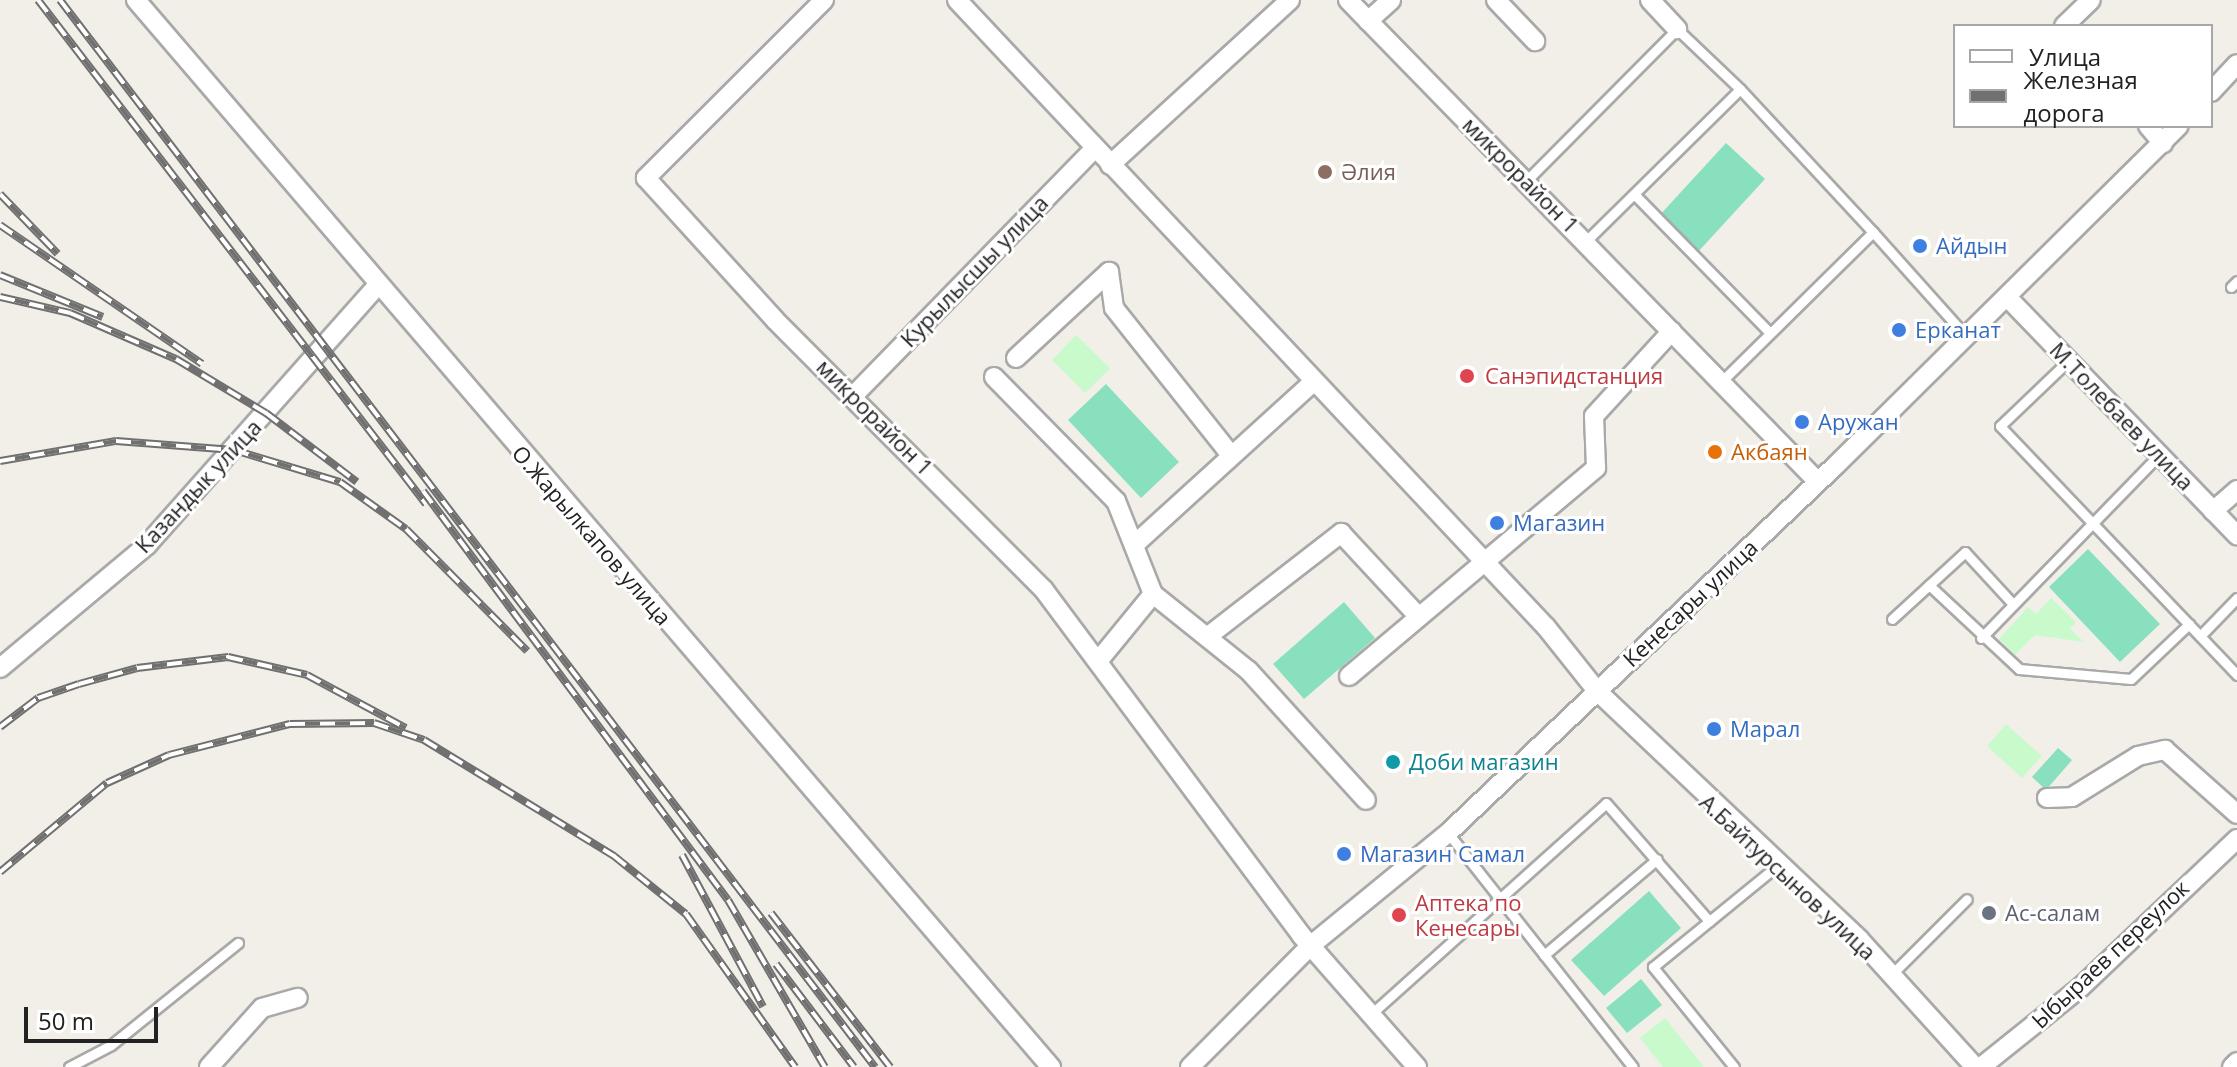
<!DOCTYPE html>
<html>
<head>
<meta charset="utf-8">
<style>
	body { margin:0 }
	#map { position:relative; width:2237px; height:1067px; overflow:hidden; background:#f2efe9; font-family:"Open Sans",sans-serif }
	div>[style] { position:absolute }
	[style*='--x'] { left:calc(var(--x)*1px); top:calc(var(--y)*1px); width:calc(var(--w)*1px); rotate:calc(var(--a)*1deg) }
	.park>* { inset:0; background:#c8facc }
	.pitch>* { inset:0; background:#88e0be }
	.roads { filter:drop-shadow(2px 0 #a9a9a9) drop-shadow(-2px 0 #a9a9a9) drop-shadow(0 2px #a9a9a9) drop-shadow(0 -2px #a9a9a9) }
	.service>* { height:9px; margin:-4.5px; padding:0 4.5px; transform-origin:4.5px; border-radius:4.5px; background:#fff }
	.minor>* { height:18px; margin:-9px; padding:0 9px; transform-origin:9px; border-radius:9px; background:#fff }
	.rail>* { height:8px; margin-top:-4px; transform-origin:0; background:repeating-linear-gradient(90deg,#fff 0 15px,#707070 0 30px); box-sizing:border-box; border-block:2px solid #707070 }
	.dots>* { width:22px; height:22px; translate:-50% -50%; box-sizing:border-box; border:4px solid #fff; border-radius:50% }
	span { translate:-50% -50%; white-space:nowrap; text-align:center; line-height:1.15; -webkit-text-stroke:6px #fff; paint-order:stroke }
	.education-label { font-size:22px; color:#785e54 }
	.left { translate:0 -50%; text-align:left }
	.street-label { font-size:22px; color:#222 }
	.shop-label { font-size:22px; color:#366cbe }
	.health-label { font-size:22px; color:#be3a42 }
	.food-label { font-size:22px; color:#c56008 }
	.culture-label { font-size:22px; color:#0d838f }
	.worship-label { font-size:22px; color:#5b616d }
	.legend { position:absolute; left:1953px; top:24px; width:260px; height:104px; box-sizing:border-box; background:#fff; border:2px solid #a7a7a7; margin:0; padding:10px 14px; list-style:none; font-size:24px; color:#222 }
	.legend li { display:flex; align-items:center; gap:16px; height:40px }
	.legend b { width:40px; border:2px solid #a7a7a7 }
	.scale { position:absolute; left:24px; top:1007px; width:134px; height:36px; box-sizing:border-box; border:4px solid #222; border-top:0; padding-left:10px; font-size:24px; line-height:28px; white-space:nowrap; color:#222; -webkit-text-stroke:6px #fff; paint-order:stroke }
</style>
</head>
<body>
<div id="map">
	<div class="park">
		<i style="clip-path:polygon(1076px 335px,1110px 368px,1085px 393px,1052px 360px)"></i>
		<i style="clip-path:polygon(2051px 598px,2076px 622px,2070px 629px,2084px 642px,2035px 635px,2015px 655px,1999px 639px,2028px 607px,2036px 614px)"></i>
		<i style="clip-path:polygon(2006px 724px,2042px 756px,2022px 778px,1987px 746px)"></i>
		<i style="clip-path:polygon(1665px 1018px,1704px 1067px,1663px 1067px,1640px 1038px)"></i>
	</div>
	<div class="pitch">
		<i style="clip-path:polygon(1726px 143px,1765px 179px,1697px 253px,1658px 217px)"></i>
		<i style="clip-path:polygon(1106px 384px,1179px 462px,1141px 498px,1068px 420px)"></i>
		<i style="clip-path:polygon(2088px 549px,2160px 624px,2120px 662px,2049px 587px)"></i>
		<i style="clip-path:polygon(1344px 602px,1375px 638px,1304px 699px,1273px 664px)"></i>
		<i style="clip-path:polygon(2058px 748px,2072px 760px,2046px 790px,2032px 777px)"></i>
		<i style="clip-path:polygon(1649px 891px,1681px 928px,1604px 996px,1571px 960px)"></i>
		<i style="clip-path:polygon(1641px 979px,1662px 1005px,1627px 1033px,1606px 1008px)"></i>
	</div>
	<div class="roads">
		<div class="service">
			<i style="--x:1527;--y:180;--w:213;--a:-45.2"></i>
			<i style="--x:1677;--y:29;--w:87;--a:43.6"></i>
			<i style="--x:1740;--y:89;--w:195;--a:47.1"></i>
			<i style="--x:1873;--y:232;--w:214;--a:135.4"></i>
			<i style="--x:1634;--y:194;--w:194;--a:45.6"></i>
			<i style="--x:1873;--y:232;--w:141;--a:48.2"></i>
			<i style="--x:1586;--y:241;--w:216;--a:-44.6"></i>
			<i style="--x:2231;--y:287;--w:8;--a:-45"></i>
			<i style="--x:2068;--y:361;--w:94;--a:136.3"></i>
			<i style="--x:2000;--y:426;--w:344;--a:46.4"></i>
			<i style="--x:1929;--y:585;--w:123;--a:43"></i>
			<i style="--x:2019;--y:669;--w:112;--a:5.1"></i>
			<i style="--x:2131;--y:679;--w:80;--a:-43.5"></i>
			<i style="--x:1892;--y:619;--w:99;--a:-42.5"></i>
			<i style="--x:1965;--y:552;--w:71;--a:47.3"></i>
			<i style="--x:2200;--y:636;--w:53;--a:-45.8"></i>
			<i style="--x:1981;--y:638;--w:255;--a:-45.8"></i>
			<i style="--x:1448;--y:833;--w:298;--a:51.7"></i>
			<i style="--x:1544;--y:955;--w:148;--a:-40.3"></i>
			<i style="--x:1891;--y:975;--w:107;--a:-45"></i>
			<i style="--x:1370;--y:1015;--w:317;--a:-41.9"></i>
			<i style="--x:1606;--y:803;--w:157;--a:48.9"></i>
			<i style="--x:69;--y:1067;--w:47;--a:-27.6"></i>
			<i style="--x:111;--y:1045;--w:163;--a:-38.8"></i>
			<i style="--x:1734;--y:1067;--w:129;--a:-129"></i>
			<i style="--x:1653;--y:967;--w:160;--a:-39.2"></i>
		</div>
		<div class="minor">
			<i style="--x:136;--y:0;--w:1406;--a:49.39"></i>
			<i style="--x:824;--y:0;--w:252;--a:135"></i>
			<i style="--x:646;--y:178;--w:192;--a:47.7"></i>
			<i style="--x:775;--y:320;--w:381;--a:45.1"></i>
			<i style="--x:1044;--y:590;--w:430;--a:53.3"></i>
			<i style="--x:1301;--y:935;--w:176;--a:48.7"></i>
			<i style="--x:957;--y:0;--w:860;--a:46.79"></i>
			<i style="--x:1546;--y:627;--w:82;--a:51.4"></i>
			<i style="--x:1597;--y:691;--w:361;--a:43.4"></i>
			<i style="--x:1859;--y:939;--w:173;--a:47.8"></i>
			<i style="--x:1348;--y:0;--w:673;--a:45.72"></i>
			<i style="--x:1496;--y:0;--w:57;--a:46.4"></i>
			<i style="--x:1650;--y:0;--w:40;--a:47"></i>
			<i style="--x:1368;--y:21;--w:31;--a:-42"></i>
			<i style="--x:2064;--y:26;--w:37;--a:-44"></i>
			<i style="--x:2211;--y:92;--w:38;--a:-47"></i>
			<i style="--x:2148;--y:126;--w:23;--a:49"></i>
			<i style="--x:1110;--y:165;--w:244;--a:-42.5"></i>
			<i style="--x:2008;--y:298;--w:330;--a:46"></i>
			<i style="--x:1016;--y:358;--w:127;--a:-42.8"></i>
			<i style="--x:1109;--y:272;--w:36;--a:82"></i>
			<i style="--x:1114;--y:308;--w:186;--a:51.5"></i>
			<i style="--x:994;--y:377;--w:174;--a:45.5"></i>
			<i style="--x:1116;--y:501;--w:100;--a:68.3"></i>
			<i style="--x:855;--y:394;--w:344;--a:-45.7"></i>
			<i style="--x:2213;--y:511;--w:32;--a:-41"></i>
			<i style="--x:1134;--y:545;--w:241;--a:-42.3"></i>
			<i style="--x:1207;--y:637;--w:170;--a:-37.8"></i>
			<i style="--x:1341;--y:533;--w:113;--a:47.1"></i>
			<i style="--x:1099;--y:660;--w:85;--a:-50.7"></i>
			<i style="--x:1153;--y:594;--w:123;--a:38.7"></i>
			<i style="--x:1249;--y:671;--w:174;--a:47.8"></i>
			<i style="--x:0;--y:668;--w:192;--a:-39.9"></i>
			<i style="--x:147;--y:545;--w:348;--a:-48.4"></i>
			<i style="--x:1349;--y:676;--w:323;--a:-40.1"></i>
			<i style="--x:1596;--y:468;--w:52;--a:-92.2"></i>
			<i style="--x:1594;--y:416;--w:115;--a:-47.5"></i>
			<i style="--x:2047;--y:798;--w:25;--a:-2"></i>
			<i style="--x:2072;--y:797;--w:78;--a:-31.8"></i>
			<i style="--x:2138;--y:756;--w:28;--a:-13"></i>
			<i style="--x:2165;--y:750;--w:96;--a:41.6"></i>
			<i style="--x:209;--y:1067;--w:79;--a:-48.1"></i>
			<i style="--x:262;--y:1008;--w:37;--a:-16"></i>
			<i style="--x:1190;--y:1067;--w:170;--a:-45.2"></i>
			<i style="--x:1310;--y:946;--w:178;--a:-39.3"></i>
			<i style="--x:1448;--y:833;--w:535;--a:-43.48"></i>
			<i style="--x:1836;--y:465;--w:482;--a:-44.7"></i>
			<i style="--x:1981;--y:1067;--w:128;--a:-38.7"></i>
			<i style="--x:2081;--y:987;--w:215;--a:-43.5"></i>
			<i style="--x:2232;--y:1067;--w:7;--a:-45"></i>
		</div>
	</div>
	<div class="rail">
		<i style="--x:38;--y:0;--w:636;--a:52.41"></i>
		<i style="--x:60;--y:0;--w:1343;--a:52.63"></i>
		<i style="--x:0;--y:194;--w:83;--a:46"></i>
		<i style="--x:0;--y:225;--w:245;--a:34.5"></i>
		<i style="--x:0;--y:275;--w:111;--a:22.2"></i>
		<i style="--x:0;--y:297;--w:72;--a:12.9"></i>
		<i style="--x:70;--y:313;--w:116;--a:23.5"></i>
		<i style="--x:176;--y:359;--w:105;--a:31"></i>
		<i style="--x:266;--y:413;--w:114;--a:37.2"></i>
		<i style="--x:0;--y:461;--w:118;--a:-9.8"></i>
		<i style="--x:116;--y:441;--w:118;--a:4.4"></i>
		<i style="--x:234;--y:450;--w:111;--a:16.8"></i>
		<i style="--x:340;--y:482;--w:81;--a:35.5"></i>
		<i style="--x:406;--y:529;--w:172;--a:45.2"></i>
		<i style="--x:423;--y:491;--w:510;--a:53.29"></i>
		<i style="--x:728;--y:900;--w:193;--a:59.9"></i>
		<i style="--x:0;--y:727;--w:48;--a:-37.3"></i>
		<i style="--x:38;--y:698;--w:43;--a:-18.9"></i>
		<i style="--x:79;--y:684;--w:60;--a:-15.4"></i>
		<i style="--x:137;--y:668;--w:92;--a:-6.9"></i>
		<i style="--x:228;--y:657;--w:81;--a:12.8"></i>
		<i style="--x:307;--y:675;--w:112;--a:28.2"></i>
		<i style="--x:682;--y:855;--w:172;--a:61.9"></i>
		<i style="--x:0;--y:872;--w:139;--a:-39.8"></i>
		<i style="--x:107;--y:783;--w:68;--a:-24.3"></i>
		<i style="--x:169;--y:755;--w:125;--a:-14.4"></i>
		<i style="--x:290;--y:724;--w:84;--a:-0.7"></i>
		<i style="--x:374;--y:723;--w:53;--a:18.8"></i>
		<i style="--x:424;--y:740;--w:223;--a:31.4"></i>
		<i style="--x:614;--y:856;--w:92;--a:38.9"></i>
		<i style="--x:686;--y:914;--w:188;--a:54.5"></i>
		<i style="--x:771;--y:913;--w:195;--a:52.3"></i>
		<i style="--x:776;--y:964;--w:129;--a:52.9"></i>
	</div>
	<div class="dots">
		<i style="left:1325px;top:172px;background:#8d6e63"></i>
		<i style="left:1920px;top:246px;background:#3f7fe0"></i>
		<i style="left:1899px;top:330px;background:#3f7fe0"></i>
		<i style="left:1467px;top:376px;background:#e0444e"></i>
		<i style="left:1802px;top:422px;background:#3f7fe0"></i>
		<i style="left:1715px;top:452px;background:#e8710a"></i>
		<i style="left:1497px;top:523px;background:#3f7fe0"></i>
		<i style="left:1714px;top:729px;background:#3f7fe0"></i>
		<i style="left:1393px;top:762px;background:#0f9aa8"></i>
		<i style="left:1344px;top:854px;background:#3f7fe0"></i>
		<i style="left:1989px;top:913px;background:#6b7280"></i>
		<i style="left:1399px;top:915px;background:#e0444e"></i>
	</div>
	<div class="education-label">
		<span class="left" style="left:1341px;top:172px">Әлия</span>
	</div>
	<div class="street-label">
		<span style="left:1521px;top:175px;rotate:45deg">микрорайон 1</span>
		<span style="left:974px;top:271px;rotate:-46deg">Курылысшы улица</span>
		<span style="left:2122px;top:416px;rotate:46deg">М.Толебаев улица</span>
		<span style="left:875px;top:417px;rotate:45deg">микрорайон 1</span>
		<span style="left:198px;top:486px;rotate:-47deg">Казандык улица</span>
		<span style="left:592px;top:535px;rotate:49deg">О.Жарылкапов улица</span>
		<span style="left:1690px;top:603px;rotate:-43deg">Кенесары улица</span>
		<span style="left:1788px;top:877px;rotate:43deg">А.Байтурсынов улица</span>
		<span style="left:2110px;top:954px;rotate:-43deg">Ыбыраев переулок</span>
	</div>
	<div class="shop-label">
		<span class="left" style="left:1936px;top:246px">Айдын</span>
		<span class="left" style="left:1915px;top:330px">Ерканат</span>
		<span class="left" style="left:1818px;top:422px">Аружан</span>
		<span class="left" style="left:1513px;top:523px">Магазин</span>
		<span class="left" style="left:1730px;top:729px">Марал</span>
		<span class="left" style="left:1360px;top:854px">Магазин Самал</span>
	</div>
	<div class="health-label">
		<span class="left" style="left:1485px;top:376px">Санэпидстанция</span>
		<span class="left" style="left:1415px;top:915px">Аптека по<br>Кенесары</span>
	</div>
	<div class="food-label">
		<span class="left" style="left:1731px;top:452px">Акбаян</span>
	</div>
	<div class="culture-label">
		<span class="left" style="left:1409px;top:762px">Доби магазин</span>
	</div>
	<div class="worship-label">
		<span class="left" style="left:2005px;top:913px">Ас-салам</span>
	</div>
	<ul class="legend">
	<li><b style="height:10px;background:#fff"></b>Улица</li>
	<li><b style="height:10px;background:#707070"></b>Железная дорога</li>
	</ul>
	<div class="scale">50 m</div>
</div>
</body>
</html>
